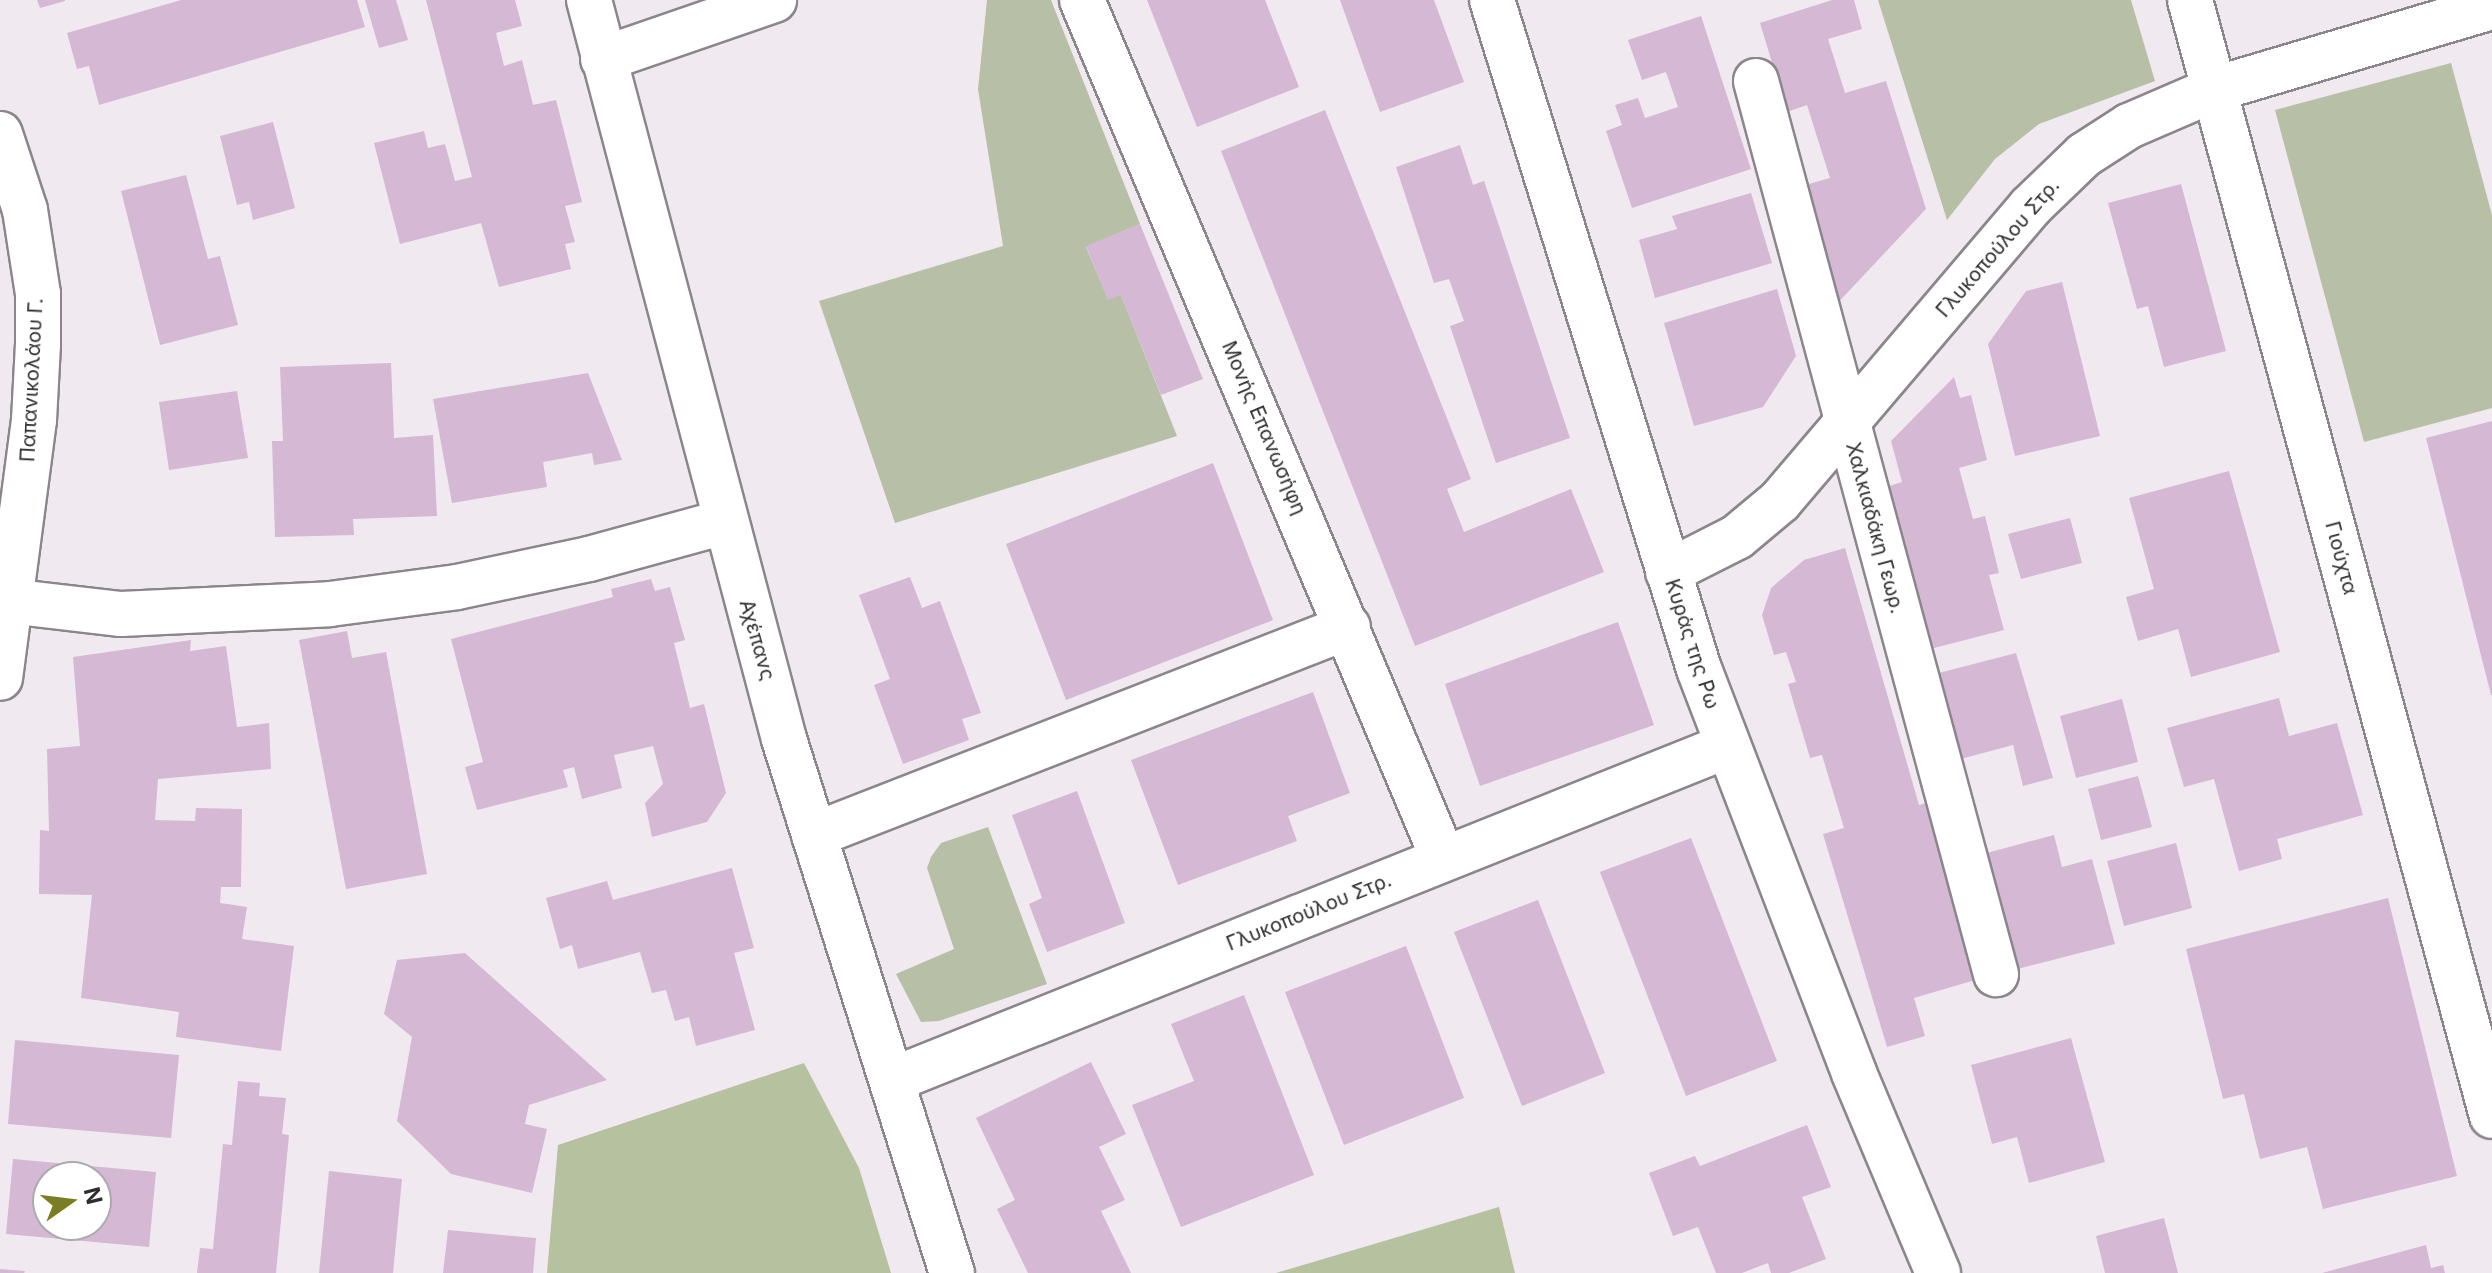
<!DOCTYPE html>
<html>
<head>
<meta charset="utf-8">
<style>
	body { margin:0 }
	#map { position:relative; width:2492px; height:1273px; overflow:hidden; background:#f0e9f0; font-family:Inter,sans-serif }
	div>[style] { position:absolute }
	[style*='--x'] { left:calc(var(--x)*1px); top:calc(var(--y)*1px); width:calc(var(--w)*1px); rotate:calc(var(--a)*1deg) }
	.green>* { inset:0; background:#b7bfa7 }
	.forest>* { inset:0; background:#b6c19f }
	.building>* { inset:0; background:#d4b8d4 }
	.roads { filter:drop-shadow(2px 0 #8c868c) drop-shadow(-2px 0 #8c868c) drop-shadow(0 2px #8c868c) drop-shadow(0 -2px #8c868c) }
	.street>* { height:44px; margin:-22px; padding:0 22px; transform-origin:22px; border-radius:22px; background:#fff }
	span { translate:-50% -50%; white-space:nowrap; text-align:center; line-height:1.15; -webkit-text-stroke:6px #fff; paint-order:stroke }
	.street-label { font-size:20px; color:#2f2d2f }
	.north { position:absolute; left:32px; top:1161px; width:80px; height:80px; box-sizing:border-box; background:#fff; border:2px solid #acabac; border-radius:50%; rotate:76deg; font-size:22px; font-weight:700; line-height:32px; text-align:center; color:#2f2d2f }
	.north::after { content:''; display:block; margin:auto; width:28px; height:36px; background:#7b7d25; clip-path:polygon(50% 0,100% 100%,50% 72%,0 100%) }
</style>
</head>
<body>
<div id="map">
	<div class="green">
		<i style="clip-path:polygon(987px 0,1051px 0,1140px 224px,1086px 247px,1108px 299px,1121px 295px,1177px 436px,895px 523px,819px 301px,1003px 246px,978px 89px)"></i>
		<i style="clip-path:polygon(1878px 0,2131px 0,2155px 81px,2039px 124px,1995px 159px,1947px 220px)"></i>
		<i style="clip-path:polygon(2451px 63px,2492px 215px,2492px 408px,2364px 442px,2275px 110px)"></i>
		<i style="clip-path:polygon(988px 827px,1047px 984px,939px 1021px,921px 1022px,896px 974px,954px 949px,927px 868px,931px 857px,941px 843px)"></i>
	</div>
	<div class="forest">
		<i style="clip-path:polygon(804px 1063px,859px 1168px,891px 1273px,547px 1273px,558px 1145px)"></i>
		<i style="clip-path:polygon(1499px 1207px,1515px 1273px,1276px 1273px)"></i>
	</div>
	<div class="building">
		<i style="clip-path:polygon(37px 0,65px 0,65px 1px,40px 8px)"></i>
		<i style="clip-path:polygon(181px 0,357px 0,365px 27px,99px 105px,89px 66px,77px 69px,67px 33px)"></i>
		<i style="clip-path:polygon(365px 0,396px 0,408px 40px,379px 48px)"></i>
		<i style="clip-path:polygon(426px 0,515px 0,522px 26px,496px 33px,504px 66px,522px 60px,533px 105px,556px 100px,582px 202px,565px 206px,575px 242px,565px 244px,571px 269px,499px 287px,481px 223px,400px 244px,374px 143px,424px 131px,428px 148px,445px 144px,455px 181px,472px 177px)"></i>
		<i style="clip-path:polygon(1147px 0,1265px 0,1299px 87px,1197px 127px)"></i>
		<i style="clip-path:polygon(1340px 0,1434px 0,1464px 82px,1380px 112px)"></i>
		<i style="clip-path:polygon(1832px 0,1854px 0,1862px 29px,1828px 39px,1845px 93px,1886px 81px,1926px 209px,1832px 309px,1795px 188px,1830px 178px,1807px 105px,1787px 112px,1760px 23px)"></i>
		<i style="clip-path:polygon(1701px 16px,1751px 169px,1632px 208px,1606px 131px,1622px 125px,1615px 105px,1638px 98px,1645px 118px,1678px 107px,1666px 72px,1642px 80px,1628px 40px)"></i>
		<i style="clip-path:polygon(1325px 110px,1471px 479px,1447px 489px,1464px 532px,1571px 489px,1604px 572px,1415px 646px,1221px 151px)"></i>
		<i style="clip-path:polygon(273px 122px,295px 208px,253px 220px,249px 202px,237px 205px,220px 136px)"></i>
		<i style="clip-path:polygon(1460px 145px,1473px 185px,1484px 181px,1570px 438px,1496px 463px,1450px 326px,1464px 321px,1449px 279px,1434px 283px,1396px 167px)"></i>
		<i style="clip-path:polygon(186px 175px,208px 259px,220px 256px,238px 325px,160px 345px,121px 191px)"></i>
		<i style="clip-path:polygon(2181px 184px,2226px 351px,2164px 367px,2148px 306px,2137px 309px,2108px 203px)"></i>
		<i style="clip-path:polygon(1751px 193px,1772px 263px,1655px 298px,1639px 240px,1677px 229px,1672px 216px)"></i>
		<i style="clip-path:polygon(1140px 224px,1203px 379px,1161px 395px,1121px 295px,1108px 300px,1086px 246px)"></i>
		<i style="clip-path:polygon(2062px 282px,2100px 436px,2015px 456px,1988px 344px,2026px 291px)"></i>
		<i style="clip-path:polygon(1777px 289px,1796px 356px,1763px 407px,1694px 426px,1664px 323px)"></i>
		<i style="clip-path:polygon(391px 363px,394px 438px,433px 435px,437px 516px,353px 519px,354px 535px,275px 537px,272px 441px,283px 441px,280px 367px)"></i>
		<i style="clip-path:polygon(588px 373px,622px 460px,594px 465px,592px 453px,543px 462px,547px 487px,452px 503px,433px 399px)"></i>
		<i style="clip-path:polygon(1954px 377px,1960px 398px,1971px 395px,1987px 460px,1959px 468px,1973px 519px,1985px 516px,1999px 573px,1989px 575px,2004px 630px,1926px 650px,1883px 488px,1902px 482px,1891px 441px)"></i>
		<i style="clip-path:polygon(237px 391px,248px 458px,169px 470px,159px 402px)"></i>
		<i style="clip-path:polygon(2492px 421px,2492px 695px,2491px 695px,2426px 438px)"></i>
		<i style="clip-path:polygon(1213px 463px,1273px 620px,1066px 700px,1006px 544px)"></i>
		<i style="clip-path:polygon(2229px 471px,2280px 652px,2191px 677px,2178px 629px,2138px 641px,2126px 597px,2154px 589px,2129px 498px)"></i>
		<i style="clip-path:polygon(2070px 518px,2082px 563px,2021px 579px,2008px 534px)"></i>
		<i style="clip-path:polygon(1845px 548px,1919px 805px,1930px 802px,1982px 978px,1914px 998px,1925px 1036px,1887px 1047px,1823px 834px,1844px 828px,1822px 755px,1810px 758px,1788px 684px,1796px 682px,1786px 652px,1774px 655px,1762px 615px,1771px 588px,1804px 560px)"></i>
		<i style="clip-path:polygon(910px 577px,922px 608px,940px 601px,981px 713px,962px 719px,969px 740px,903px 764px,874px 685px,890px 679px,859px 595px)"></i>
		<i style="clip-path:polygon(651px 579px,655px 591px,670px 587px,685px 640px,674px 643px,690px 708px,704px 704px,726px 793px,707px 822px,652px 837px,645px 803px,663px 784px,653px 746px,614px 755px,622px 788px,582px 799px,574px 767px,563px 770px,568px 787px,477px 810px,465px 767px,483px 762px,451px 639px,598px 601px,613px 597px,611px 589px)"></i>
		<i style="clip-path:polygon(1618px 622px,1654px 725px,1480px 786px,1445px 684px)"></i>
		<i style="clip-path:polygon(347px 631px,352px 658px,386px 652px,427px 874px,346px 889px,299px 640px)"></i>
		<i style="clip-path:polygon(191px 640px,190px 651px,226px 646px,237px 727px,269px 723px,271px 769px,158px 779px,155px 820px,195px 821px,196px 808px,242px 809px,241px 887px,221px 887px,220px 903px,247px 907px,242px 939px,294px 946px,281px 1051px,176px 1037px,179px 1012px,81px 998px,92px 895px,39px 894px,40px 830px,49px 831px,47px 749px,80px 746px,73px 657px)"></i>
		<i style="clip-path:polygon(2016px 653px,2053px 778px,2023px 786px,2013px 745px,1957px 760px,1935px 674px)"></i>
		<i style="clip-path:polygon(1313px 692px,1350px 793px,1288px 816px,1297px 841px,1178px 885px,1131px 760px)"></i>
		<i style="clip-path:polygon(2279px 698px,2289px 736px,2337px 723px,2363px 815px,2277px 839px,2282px 859px,2239px 871px,2214px 779px,2184px 787px,2167px 728px)"></i>
		<i style="clip-path:polygon(2122px 699px,2138px 762px,2076px 778px,2060px 716px)"></i>
		<i style="clip-path:polygon(2138px 776px,2152px 827px,2101px 840px,2088px 789px)"></i>
		<i style="clip-path:polygon(1077px 791px,1125px 923px,1047px 952px,1029px 904px,1042px 898px,1012px 815px)"></i>
		<i style="clip-path:polygon(2054px 835px,2062px 867px,2092px 859px,2115px 944px,2017px 969px,1987px 853px)"></i>
		<i style="clip-path:polygon(1691px 838px,1777px 1061px,1686px 1096px,1600px 872px)"></i>
		<i style="clip-path:polygon(2176px 843px,2192px 908px,2124px 926px,2107px 861px)"></i>
		<i style="clip-path:polygon(732px 868px,754px 948px,734px 953px,755px 1030px,696px 1046px,689px 1017px,675px 1021px,666px 990px,652px 993px,640px 952px,578px 969px,572px 945px,560px 949px,546px 898px,607px 881px,613px 900px)"></i>
		<i style="clip-path:polygon(2388px 898px,2457px 1176px,2323px 1209px,2307px 1147px,2260px 1159px,2244px 1094px,2223px 1099px,2186px 949px)"></i>
		<i style="clip-path:polygon(1538px 900px,1605px 1073px,1522px 1106px,1454px 932px)"></i>
		<i style="clip-path:polygon(1406px 946px,1464px 1098px,1344px 1145px,1285px 992px)"></i>
		<i style="clip-path:polygon(465px 953px,607px 1080px,529px 1105px,525px 1124px,547px 1129px,532px 1193px,451px 1174px,397px 1121px,412px 1037px,384px 1014px,397px 960px)"></i>
		<i style="clip-path:polygon(1244px 995px,1314px 1175px,1181px 1227px,1132px 1105px,1194px 1081px,1171px 1024px)"></i>
		<i style="clip-path:polygon(2071px 1038px,2105px 1162px,2029px 1183px,2017px 1137px,1992px 1144px,1971px 1065px)"></i>
		<i style="clip-path:polygon(15px 1040px,179px 1055px,171px 1138px,8px 1124px)"></i>
		<i style="clip-path:polygon(1091px 1062px,1126px 1134px,1099px 1147px,1125px 1200px,1101px 1211px,1131px 1273px,1028px 1273px,997px 1209px,1015px 1200px,976px 1118px)"></i>
		<i style="clip-path:polygon(238px 1081px,260px 1083px,259px 1096px,286px 1098px,282px 1134px,289px 1135px,276px 1273px,197px 1273px,200px 1248px,213px 1249px,223px 1144px,232px 1145px)"></i>
		<i style="clip-path:polygon(1807px 1125px,1831px 1187px,1802px 1197px,1826px 1259px,1789px 1273px,1771px 1273px,1768px 1263px,1742px 1273px,1716px 1273px,1698px 1227px,1673px 1236px,1649px 1173px,1695px 1156px,1700px 1166px)"></i>
		<i style="clip-path:polygon(evenodd,13px 1159px,156px 1172px,149px 1247px,6px 1234px,13px 1159px,48px 1177px,96px 1177px,96px 1225px,48px 1225px,48px 1177px)"></i>
		<i style="clip-path:polygon(329px 1171px,402px 1179px,393px 1273px,319px 1273px)"></i>
		<i style="clip-path:polygon(2164px 1218px,2178px 1273px,2105px 1273px,2096px 1236px)"></i>
		<i style="clip-path:polygon(448px 1230px,536px 1238px,533px 1273px,443px 1273px)"></i>
		<i style="clip-path:polygon(2426px 1245px,2431px 1268px,2443px 1265px,2445px 1273px,2322px 1273px)"></i>
		<i style="clip-path:polygon(0 1269px,25px 1271px,24px 1273px,0 1273px)"></i>
	</div>
	<div class="roads">
		<div class="street">
			<i style="--x:589;--y:0;--w:764;--a:75.22"></i>
			<i style="--x:784;--y:739;--w:560;--a:72.54"></i>
			<i style="--x:1082;--y:0;--w:931;--a:67.18"></i>
			<i style="--x:1492;--y:0;--w:700;--a:72.81"></i>
			<i style="--x:1699;--y:669;--w:433;--a:69"></i>
			<i style="--x:1854;--y:1073;--w:217;--a:67.2"></i>
			<i style="--x:2190;--y:0;--w:1156;--a:74.86"></i>
			<i style="--x:603;--y:59;--w:181;--a:-19"></i>
			<i style="--x:1756;--y:81;--w:925;--a:74.96"></i>
			<i style="--x:0;--y:134;--w:80;--a:71.8"></i>
			<i style="--x:25;--y:210;--w:85;--a:81.2"></i>
			<i style="--x:38;--y:294;--w:50;--a:90"></i>
			<i style="--x:38;--y:344;--w:76;--a:93"></i>
			<i style="--x:34;--y:420;--w:260;--a:97.5"></i>
			<i style="--x:1668;--y:572;--w:77;--a:-26.9"></i>
			<i style="--x:1737;--y:537;--w:56;--a:-39.9"></i>
			<i style="--x:1780;--y:501;--w:386;--a:-49.6"></i>
			<i style="--x:2030;--y:207;--w:75;--a:-43.9"></i>
			<i style="--x:2084;--y:155;--w:54;--a:-32.8"></i>
			<i style="--x:2129;--y:126;--w:94;--a:-23.3"></i>
			<i style="--x:2215;--y:89;--w:289;--a:-16.5"></i>
			<i style="--x:0;--y:600;--w:122;--a:6.6"></i>
			<i style="--x:121;--y:614;--w:209;--a:-2.7"></i>
			<i style="--x:330;--y:604;--w:128;--a:-7.6"></i>
			<i style="--x:457;--y:587;--w:135;--a:-12"></i>
			<i style="--x:589;--y:559;--w:140;--a:-15.3"></i>
			<i style="--x:814;--y:835;--w:573;--a:-21.28"></i>
			<i style="--x:892;--y:1080;--w:899;--a:-21.8"></i>
		</div>
	</div>
	<div class="street-label">
		<span style="left:1998px;top:248px;rotate:-49deg">Γλυκοπούλου Στρ.</span>
		<span style="left:32px;top:380px;rotate:-87deg">Παπανικολάου Γ.</span>
		<span style="left:1264px;top:428px;rotate:67deg">Μονής Επανωσήφη</span>
		<span style="left:1875px;top:528px;rotate:75deg">Χαλκιαδάκη Γεωρ.</span>
		<span style="left:2341px;top:558px;rotate:75deg">Γιούχτα</span>
		<span style="left:757px;top:640px;rotate:74deg">Αχέπανς</span>
		<span style="left:1692px;top:644px;rotate:72deg">Κυράς της Ρω</span>
		<span style="left:1309px;top:912px;rotate:-22deg">Γλυκοπούλου Στρ.</span>
	</div>
	<div class="north">N</div>
</div>
</body>
</html>
